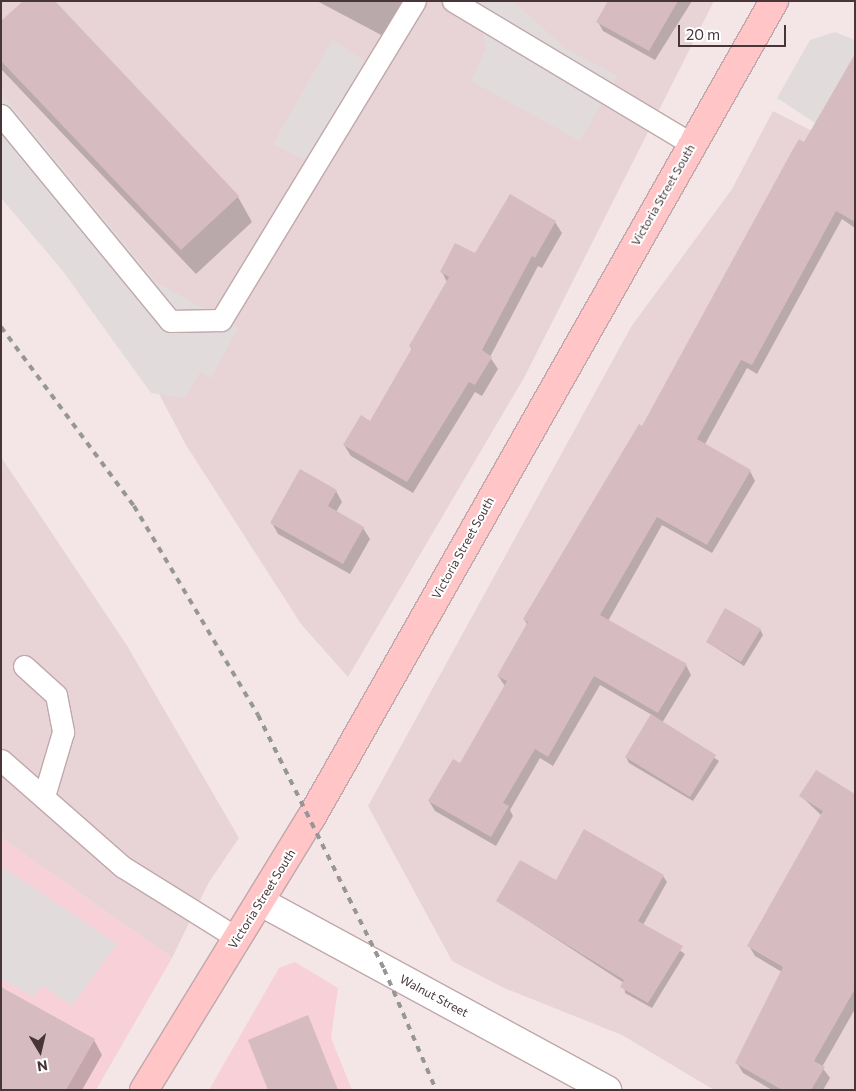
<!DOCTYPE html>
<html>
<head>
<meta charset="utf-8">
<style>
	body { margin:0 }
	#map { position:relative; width:856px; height:1091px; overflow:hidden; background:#f4e6e7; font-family:Commissioner,sans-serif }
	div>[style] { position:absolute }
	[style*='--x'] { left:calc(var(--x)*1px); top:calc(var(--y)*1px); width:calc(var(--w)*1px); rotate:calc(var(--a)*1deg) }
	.residential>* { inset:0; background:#e8d4d6 }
	.commercial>* { inset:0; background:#f7d0d8 }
	.parking>* { inset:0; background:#e2dbdc }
	.shadow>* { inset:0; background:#0003 }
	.building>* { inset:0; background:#d6bbc0 }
	.roads { filter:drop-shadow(1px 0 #c0a8ab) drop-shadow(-1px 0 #c0a8ab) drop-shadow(0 1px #c0a8ab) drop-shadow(0 -1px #c0a8ab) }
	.lane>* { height:21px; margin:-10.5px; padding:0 10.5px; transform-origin:10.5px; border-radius:10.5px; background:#fff }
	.street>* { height:28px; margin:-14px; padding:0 14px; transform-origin:14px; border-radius:14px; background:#fff }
	.secondary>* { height:28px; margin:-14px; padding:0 14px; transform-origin:14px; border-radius:14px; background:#ffc5c7 }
	.rail>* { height:4px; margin-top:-2px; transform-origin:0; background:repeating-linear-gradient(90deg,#969696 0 6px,transparent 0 12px) }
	span { translate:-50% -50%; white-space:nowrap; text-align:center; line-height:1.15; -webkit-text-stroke:4px #fff; paint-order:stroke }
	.street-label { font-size:12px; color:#473538 }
	.frame { position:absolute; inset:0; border:2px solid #473538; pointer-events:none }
	.north { position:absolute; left:15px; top:1026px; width:50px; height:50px; -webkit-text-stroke:4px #fff; paint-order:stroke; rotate:171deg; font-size:14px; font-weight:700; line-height:20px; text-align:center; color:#473538 }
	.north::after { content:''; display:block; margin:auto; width:18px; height:22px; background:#473538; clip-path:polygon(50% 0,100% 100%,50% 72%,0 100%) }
	.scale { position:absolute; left:678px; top:25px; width:108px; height:22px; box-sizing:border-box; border:2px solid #473538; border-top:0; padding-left:6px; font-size:15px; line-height:18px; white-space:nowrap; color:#473538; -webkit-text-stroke:4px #fff; paint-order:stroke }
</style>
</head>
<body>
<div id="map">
	<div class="residential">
		<i style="clip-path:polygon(1px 1px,714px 1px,525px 376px,348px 677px,301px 624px,186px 445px,158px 392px,73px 277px,1px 196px)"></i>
		<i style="clip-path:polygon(773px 111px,855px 153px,855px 1090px,714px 1090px,622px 1035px,504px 988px,452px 961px,368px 806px,631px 327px,732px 189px)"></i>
		<i style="clip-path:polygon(1px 457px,126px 644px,239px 838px,209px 882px,172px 958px,1px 838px)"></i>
	</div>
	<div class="commercial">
		<i style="clip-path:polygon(1px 838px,172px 958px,96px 1090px,1px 1090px)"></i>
		<i style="clip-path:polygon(295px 962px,338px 988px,331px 1038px,352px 1090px,209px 1090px,279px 968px)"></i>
	</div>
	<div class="parking">
		<i style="clip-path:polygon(476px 1px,513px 1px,566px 49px,617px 76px,580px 141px,471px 81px,486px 49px)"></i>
		<i style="clip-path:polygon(835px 32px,855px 40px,855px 95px,815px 123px,777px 98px,810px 40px)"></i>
		<i style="clip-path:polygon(332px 40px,375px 68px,315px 165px,273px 144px)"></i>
		<i style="clip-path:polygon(1px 92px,156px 282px,238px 328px,211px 378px,200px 372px,185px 398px,151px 393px,62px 270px,1px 198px)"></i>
		<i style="clip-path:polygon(1px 866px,117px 944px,72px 1006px,42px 985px,34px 997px,1px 979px)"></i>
	</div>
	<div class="shadow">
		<i style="clip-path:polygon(317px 1px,403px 1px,385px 37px)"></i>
		<i style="clip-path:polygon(609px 1px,692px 1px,655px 60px,603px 31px,598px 22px)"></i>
		<i style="clip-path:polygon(1px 23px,238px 197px,252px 222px,196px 274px,1px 69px)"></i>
		<i style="clip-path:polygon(855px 96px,855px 228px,842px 219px,757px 374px,747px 368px,705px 444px,750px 471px,755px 481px,712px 553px,662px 525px,608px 621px,686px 665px,691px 675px,662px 723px,719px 761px,693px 801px,629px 763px,626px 757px,652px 715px,600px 685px,553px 766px,540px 758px,510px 810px,513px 816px,496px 846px,435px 811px,429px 801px,460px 764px,505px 686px,498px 676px,527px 624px,524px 619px,642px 428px,805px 144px)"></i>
		<i style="clip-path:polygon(555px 222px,562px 233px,542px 268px,538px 266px,490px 357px,498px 369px,482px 396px,475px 392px,413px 493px,351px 456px,344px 445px,371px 423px,412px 350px,410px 346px,447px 282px,442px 272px)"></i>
		<i style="clip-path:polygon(336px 491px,342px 502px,336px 512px,363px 528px,370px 539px,350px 574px,278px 534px,272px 523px)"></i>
		<i style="clip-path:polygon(760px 629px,763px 635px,744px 666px,707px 642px)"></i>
		<i style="clip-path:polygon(801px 796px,855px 796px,855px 1009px,822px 1067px,830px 1078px,823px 1090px,772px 1090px,743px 1073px,737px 1063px,782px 972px,755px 956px,749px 946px,822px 816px)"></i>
		<i style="clip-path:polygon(663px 876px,667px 882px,643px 925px,685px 954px,652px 1008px,625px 993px,624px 983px,498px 901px,556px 881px)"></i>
		<i style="clip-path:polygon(94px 1040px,102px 1055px,82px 1090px,1px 1090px)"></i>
	</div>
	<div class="building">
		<i style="clip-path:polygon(23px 1px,55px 1px,239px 196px,181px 250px,1px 61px,1px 21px)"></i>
		<i style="clip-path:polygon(608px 1px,678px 1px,649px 51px,596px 22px)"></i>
		<i style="clip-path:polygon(855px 54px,855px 222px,836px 211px,752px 365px,741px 360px,697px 439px,751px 470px,707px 545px,657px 517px,600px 615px,687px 664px,658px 713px,594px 676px,548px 757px,535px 749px,503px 803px,509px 806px,491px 837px,428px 801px,453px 759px,460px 763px,507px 681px,497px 676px,528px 622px,523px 619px,639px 424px,642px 426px,792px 151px,799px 139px,804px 142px)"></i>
		<i style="clip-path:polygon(510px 194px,556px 221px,535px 258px,532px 256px,482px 350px,492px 357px,475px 385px,469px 382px,407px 482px,343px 445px,361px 415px,370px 421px,412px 348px,409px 346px,449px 277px,440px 272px,455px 243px,475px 253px)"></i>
		<i style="clip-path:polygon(300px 469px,337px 490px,328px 506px,364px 527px,343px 564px,270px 523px)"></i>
		<i style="clip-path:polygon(725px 608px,761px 629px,741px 662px,706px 642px)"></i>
		<i style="clip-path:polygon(651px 714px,716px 755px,690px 797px,625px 757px)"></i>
		<i style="clip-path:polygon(816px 770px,855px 794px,855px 989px,814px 1061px,825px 1067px,811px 1090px,782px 1090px,735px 1063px,783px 967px,747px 946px,823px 811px,799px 796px)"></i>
		<i style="clip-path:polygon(584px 829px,664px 875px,638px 921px,683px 946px,648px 1003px,620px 987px,624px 980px,496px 901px,520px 860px,556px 880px)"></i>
		<i style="clip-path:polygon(1px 987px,95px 1039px,66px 1090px,1px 1090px)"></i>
		<i style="clip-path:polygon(308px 1015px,338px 1090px,268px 1090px,248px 1040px)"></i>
	</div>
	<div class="roads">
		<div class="lane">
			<i style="--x:453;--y:1;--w:279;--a:30.9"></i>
			<i style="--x:1;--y:115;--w:266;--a:50.6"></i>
			<i style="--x:170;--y:321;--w:51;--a:-1.1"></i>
			<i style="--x:221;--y:320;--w:373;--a:-58.7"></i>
			<i style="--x:24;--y:666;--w:43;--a:42.2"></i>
			<i style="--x:56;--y:695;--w:38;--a:79"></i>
			<i style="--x:63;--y:732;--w:67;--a:106.5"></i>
			<i style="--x:1;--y:760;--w:162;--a:41.3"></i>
			<i style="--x:123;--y:867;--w:134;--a:31.9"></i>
		</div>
		<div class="street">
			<i style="--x:261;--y:902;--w:394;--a:28.5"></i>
		</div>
		<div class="secondary">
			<i style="--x:144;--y:1090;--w:319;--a:-58.5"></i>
			<i style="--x:311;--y:818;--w:939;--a:-60.46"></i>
		</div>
	</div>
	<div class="rail">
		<i style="--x:1;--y:327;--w:223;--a:53.4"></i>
		<i style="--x:134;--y:506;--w:243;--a:59.3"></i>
		<i style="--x:258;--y:715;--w:284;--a:63.6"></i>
		<i style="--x:384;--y:969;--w:132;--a:66.7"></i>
	</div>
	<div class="street-label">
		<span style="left:663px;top:195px;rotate:-60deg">Victoria Street South</span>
		<span style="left:463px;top:548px;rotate:-61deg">Victoria Street South</span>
		<span style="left:262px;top:899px;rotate:-58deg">Victoria Street South</span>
		<span style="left:434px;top:996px;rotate:28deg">Walnut Street</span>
	</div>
	<div class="frame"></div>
	<div class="north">N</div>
	<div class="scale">20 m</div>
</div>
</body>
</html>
